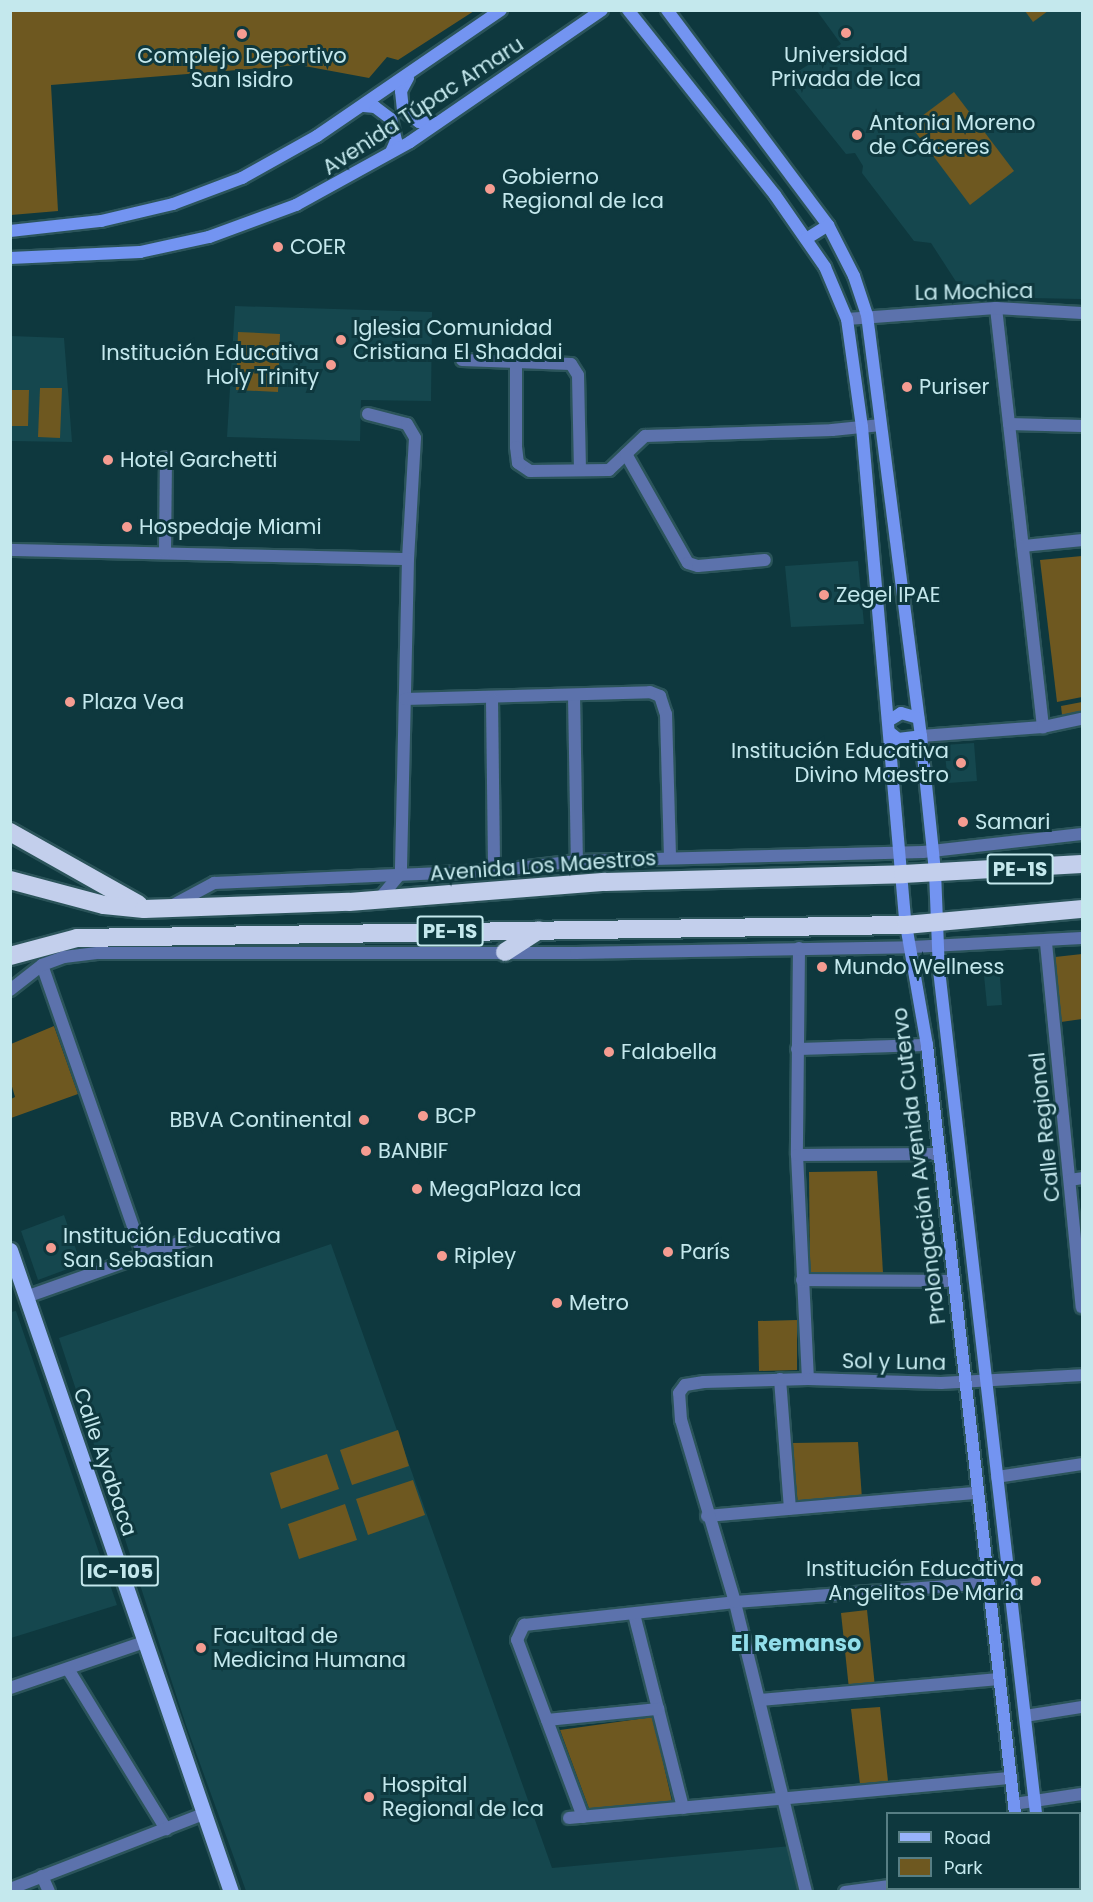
<!DOCTYPE html>
<html>
<head>
<meta charset="utf-8">
<style>
	body { margin:0 }
	#map { position:relative; width:1093px; height:1902px; overflow:hidden; background:#0e383e; font-family:Poppins,sans-serif }
	div>[style] { position:absolute }
	[style*='--x'] { left:calc(var(--x)*1px); top:calc(var(--y)*1px); width:calc(var(--w)*1px); rotate:calc(var(--a)*1deg) }
	.built>* { inset:0; background:#15474e }
	.green>* { inset:0; background:#6e5820 }
	.roads { filter:drop-shadow(2px 0 #2b545a) drop-shadow(-2px 0 #2b545a) drop-shadow(0 2px #2b545a) drop-shadow(0 -2px #2b545a) }
	.street>* { height:12px; margin:-6px; padding:0 6px; transform-origin:6px; border-radius:6px; background:#5c72ac }
	.secondary>* { height:12px; margin:-6px; padding:0 6px; transform-origin:6px; border-radius:6px; background:#7394f1 }
	.primary>* { height:15px; margin:-7.5px; padding:0 7.5px; transform-origin:7.5px; border-radius:7.5px; background:#98b3fa }
	.highway>* { height:18px; margin:-9px; padding:0 9px; transform-origin:9px; border-radius:9px; background:#c3cfec }
	.dots>* { width:16px; height:16px; translate:-50% -50%; box-sizing:border-box; border:3px solid #0e383e; border-radius:50% }
	span { translate:-50% -50%; white-space:nowrap; text-align:center; line-height:1.15; -webkit-text-stroke:6px #0e383e; paint-order:stroke }
	.shield-label span { padding:2px 4px; background:#0e383e; border:2px solid; border-radius:4px; -webkit-text-stroke-width:0 }
	.shield-label { font-size:20px; color:#c4e8ed; font-weight:700 }
	.poi-label { font-size:21px; color:#c4e8ed }
	.left { translate:0 -50%; text-align:left }
	.right { translate:-100% -50%; text-align:right }
	.street-label { font-size:21px; color:#c4e8ed }
	.neighbourhood-label { font-size:22px; color:#92deea; font-weight:700 }
	.frame { position:absolute; inset:0; border:12px solid #c4e8ed; pointer-events:none }
	.legend { position:absolute; left:886px; top:1812px; width:195px; height:78px; box-sizing:border-box; background:#0e383e; border:2px solid #577e84; margin:0; padding:8px 10px; list-style:none; font-size:18px; color:#c4e8ed }
	.legend li { display:flex; align-items:center; gap:12px; height:30px }
	.legend b { width:30px; border:2px solid #577e84 }
</style>
</head>
<body>
<div id="map">
	<div class="built">
		<i style="clip-path:polygon(817px 11px,1082px 11px,1082px 299px,966px 297px,931px 243px,914px 241px,862px 173px,863px 166px,855px 153px,846px 154px,786px 79px,841px 44px)"></i>
		<i style="clip-path:polygon(235px 306px,432px 312px,431px 401px,361px 400px,360px 441px,227px 437px)"></i>
		<i style="clip-path:polygon(11px 336px,64px 338px,72px 442px,11px 441px)"></i>
		<i style="clip-path:polygon(858px 561px,864px 624px,791px 627px,785px 566px)"></i>
		<i style="clip-path:polygon(974px 743px,977px 781px,948px 783px,944px 745px)"></i>
		<i style="clip-path:polygon(999px 964px,1002px 1005px,987px 1006px,983px 965px)"></i>
		<i style="clip-path:polygon(64px 1215px,81px 1264px,38px 1280px,21px 1231px)"></i>
		<i style="clip-path:polygon(331px 1244px,552px 1868px,791px 1846px,802px 1891px,246px 1891px,186px 1725px,59px 1338px)"></i>
		<i style="clip-path:polygon(16px 1311px,117px 1605px,11px 1638px,10px 1312px)"></i>
	</div>
	<div class="green">
		<i style="clip-path:polygon(10px 11px,11px 10px,474px 11px,398px 60px,387px 57px,369px 78px,299px 65px,51px 85px,58px 211px,11px 215px)"></i>
		<i style="clip-path:polygon(1025px 11px,1048px 11px,1033px 22px)"></i>
		<i style="clip-path:polygon(954px 92px,1014px 171px,970px 205px,910px 125px)"></i>
		<i style="clip-path:polygon(238px 332px,280px 334px,278px 392px,236px 390px)"></i>
		<i style="clip-path:polygon(40px 388px,62px 388px,60px 438px,38px 437px)"></i>
		<i style="clip-path:polygon(11px 390px,29px 390px,28px 426px,11px 426px)"></i>
		<i style="clip-path:polygon(1082px 556px,1082px 697px,1057px 702px,1040px 560px)"></i>
		<i style="clip-path:polygon(1082px 702px,1082px 711px,1062px 715px,1061px 706px)"></i>
		<i style="clip-path:polygon(1082px 954px,1082px 1019px,1061px 1022px,1055px 957px)"></i>
		<i style="clip-path:polygon(54px 1026px,78px 1094px,11px 1118px,11px 1099px,15px 1097px,11px 1083px,11px 1044px)"></i>
		<i style="clip-path:polygon(877px 1171px,883px 1273px,810px 1275px,809px 1172px)"></i>
		<i style="clip-path:polygon(797px 1320px,797px 1370px,759px 1371px,758px 1321px)"></i>
		<i style="clip-path:polygon(398px 1430px,409px 1466px,352px 1485px,340px 1450px)"></i>
		<i style="clip-path:polygon(858px 1442px,862px 1499px,798px 1506px,792px 1443px)"></i>
		<i style="clip-path:polygon(327px 1454px,339px 1489px,281px 1509px,270px 1473px)"></i>
		<i style="clip-path:polygon(413px 1480px,425px 1515px,368px 1535px,356px 1499px)"></i>
		<i style="clip-path:polygon(345px 1504px,357px 1540px,299px 1559px,288px 1524px)"></i>
		<i style="clip-path:polygon(867px 1610px,875px 1687px,849px 1689px,841px 1613px)"></i>
		<i style="clip-path:polygon(880px 1707px,888px 1781px,860px 1784px,851px 1709px)"></i>
		<i style="clip-path:polygon(653px 1717px,673px 1806px,591px 1814px,560px 1730px)"></i>
	</div>
	<div class="roads">
		<div class="street">
			<i style="--x:996;--y:308;--w:422;--a:83.6"></i>
			<i style="--x:847;--y:319;--w:149;--a:-4.2"></i>
			<i style="--x:996;--y:308;--w:86;--a:3.3"></i>
			<i style="--x:462;--y:360;--w:109;--a:2.1"></i>
			<i style="--x:571;--y:364;--w:13;--a:58"></i>
			<i style="--x:578;--y:375;--w:95;--a:88.8"></i>
			<i style="--x:516;--y:362;--w:85;--a:90"></i>
			<i style="--x:516;--y:447;--w:16;--a:83"></i>
			<i style="--x:518;--y:463;--w:14;--a:34"></i>
			<i style="--x:530;--y:471;--w:79;--a:-0.7"></i>
			<i style="--x:609;--y:470;--w:50;--a:-43.4"></i>
			<i style="--x:645;--y:436;--w:187;--a:-1.8"></i>
			<i style="--x:832;--y:430;--w:49;--a:-5.8"></i>
			<i style="--x:368;--y:414;--w:40;--a:14.4"></i>
			<i style="--x:407;--y:424;--w:16;--a:60"></i>
			<i style="--x:415;--y:438;--w:121;--a:93.3"></i>
			<i style="--x:408;--y:559;--w:314;--a:91.3"></i>
			<i style="--x:401;--y:873;--w:35;--a:130"></i>
			<i style="--x:1009;--y:424;--w:73;--a:1.6"></i>
			<i style="--x:626;--y:454;--w:125;--a:60.4"></i>
			<i style="--x:688;--y:563;--w:10;--a:17"></i>
			<i style="--x:698;--y:566;--w:67;--a:-5.1"></i>
			<i style="--x:1023;--y:546;--w:59;--a:-5.8"></i>
			<i style="--x:10;--y:550;--w:398;--a:1.3"></i>
			<i style="--x:165;--y:552;--w:94;--a:-89.4"></i>
			<i style="--x:574;--y:695;--w:166;--a:89"></i>
			<i style="--x:405;--y:699;--w:245;--a:-1.6"></i>
			<i style="--x:650;--y:692;--w:11;--a:22"></i>
			<i style="--x:660;--y:696;--w:19;--a:72"></i>
			<i style="--x:666;--y:714;--w:143;--a:88.4"></i>
			<i style="--x:492;--y:699;--w:172;--a:89.3"></i>
			<i style="--x:921;--y:736;--w:122;--a:-4.2"></i>
			<i style="--x:1043;--y:727;--w:40;--a:-12"></i>
			<i style="--x:173;--y:905;--w:47;--a:-28.2"></i>
			<i style="--x:214;--y:883;--w:280;--a:-2.5"></i>
			<i style="--x:494;--y:871;--w:84;--a:-6.9"></i>
			<i style="--x:577;--y:861;--w:346;--a:-1.5"></i>
			<i style="--x:923;--y:852;--w:160;--a:-6.5"></i>
			<i style="--x:1046;--y:943;--w:366;--a:84.4"></i>
			<i style="--x:799;--y:948;--w:207;--a:90.6"></i>
			<i style="--x:797;--y:1155;--w:224;--a:87.2"></i>
			<i style="--x:42;--y:965;--w:307;--a:70.8"></i>
			<i style="--x:10;--y:990;--w:41;--a:-38"></i>
			<i style="--x:42;--y:965;--w:23;--a:-20"></i>
			<i style="--x:64;--y:957;--w:35;--a:-7"></i>
			<i style="--x:99;--y:953;--w:477;--a:0"></i>
			<i style="--x:576;--y:953;--w:336;--a:-1"></i>
			<i style="--x:912;--y:947;--w:170;--a:-3"></i>
			<i style="--x:797;--y:1049;--w:130;--a:-1.8"></i>
			<i style="--x:797;--y:1155;--w:140;--a:-0.4"></i>
			<i style="--x:1070;--y:1180;--w:12;--a:-9"></i>
			<i style="--x:802;--y:1280;--w:150;--a:0.4"></i>
			<i style="--x:26;--y:1297;--w:177;--a:-19.5"></i>
			<i style="--x:780;--y:1379;--w:130;--a:85.6"></i>
			<i style="--x:997;--y:1477;--w:86;--a:-8.7"></i>
			<i style="--x:707;--y:1516;--w:271;--a:-4.9"></i>
			<i style="--x:634;--y:1614;--w:200;--a:75.8"></i>
			<i style="--x:68;--y:1669;--w:188;--a:58.5"></i>
			<i style="--x:10;--y:1688;--w:142;--a:-18.9"></i>
			<i style="--x:760;--y:1700;--w:240;--a:-5"></i>
			<i style="--x:1025;--y:1716;--w:58;--a:-9"></i>
			<i style="--x:547;--y:1720;--w:112;--a:-5.7"></i>
			<i style="--x:1014;--y:1804;--w:69;--a:-8.4"></i>
			<i style="--x:583;--y:1817;--w:189;--a:-110.4"></i>
			<i style="--x:517;--y:1640;--w:17;--a:-65"></i>
			<i style="--x:524;--y:1625;--w:212;--a:-6.2"></i>
			<i style="--x:735;--y:1602;--w:254;--a:-4.3"></i>
			<i style="--x:569;--y:1818;--w:444;--a:-5.2"></i>
			<i style="--x:42;--y:1876;--w:17;--a:66"></i>
			<i style="--x:925;--y:1888;--w:4;--a:76"></i>
			<i style="--x:10;--y:1889;--w:207;--a:-21.2"></i>
			<i style="--x:806;--y:1892;--w:299;--a:-103.8"></i>
			<i style="--x:735;--y:1602;--w:190;--a:-106.5"></i>
			<i style="--x:681;--y:1420;--w:27;--a:-94"></i>
			<i style="--x:679;--y:1393;--w:10;--a:-53"></i>
			<i style="--x:685;--y:1385;--w:19;--a:-9"></i>
			<i style="--x:704;--y:1382;--w:104;--a:-1.7"></i>
			<i style="--x:808;--y:1379;--w:133;--a:1.7"></i>
			<i style="--x:941;--y:1383;--w:141;--a:-3.2"></i>
			<i style="--x:845;--y:1892;--w:43;--a:-7.9"></i>
		</div>
		<div class="secondary">
			<i style="--x:628;--y:10;--w:236;--a:51.5"></i>
			<i style="--x:775;--y:195;--w:88;--a:55.2"></i>
			<i style="--x:825;--y:267;--w:56;--a:67.1"></i>
			<i style="--x:847;--y:319;--w:109;--a:82.1"></i>
			<i style="--x:862;--y:427;--w:500;--a:85"></i>
			<i style="--x:906;--y:925;--w:122;--a:80.1"></i>
			<i style="--x:927;--y:1045;--w:774;--a:83.47"></i>
			<i style="--x:667;--y:10;--w:269;--a:53.2"></i>
			<i style="--x:828;--y:225;--w:57;--a:63"></i>
			<i style="--x:854;--y:276;--w:41;--a:71.6"></i>
			<i style="--x:867;--y:315;--w:424;--a:82.7"></i>
			<i style="--x:921;--y:736;--w:137;--a:84.1"></i>
			<i style="--x:935;--y:872;--w:98;--a:87.7"></i>
			<i style="--x:939;--y:970;--w:850;--a:83.44"></i>
			<i style="--x:408;--y:78;--w:15;--a:118"></i>
			<i style="--x:401;--y:91;--w:19;--a:84"></i>
			<i style="--x:403;--y:110;--w:20;--a:37"></i>
			<i style="--x:419;--y:122;--w:18;--a:3"></i>
			<i style="--x:364;--y:106;--w:11;--a:5"></i>
			<i style="--x:375;--y:107;--w:20;--a:37"></i>
			<i style="--x:391;--y:119;--w:23;--a:77"></i>
			<i style="--x:396;--y:141;--w:12;--a:114"></i>
			<i style="--x:10;--y:231;--w:92;--a:-6.3"></i>
			<i style="--x:101;--y:221;--w:74;--a:-13.3"></i>
			<i style="--x:173;--y:204;--w:74;--a:-20.6"></i>
			<i style="--x:242;--y:178;--w:86;--a:-29.2"></i>
			<i style="--x:317;--y:136;--w:223;--a:-34.4"></i>
			<i style="--x:806;--y:239;--w:26;--a:-32"></i>
			<i style="--x:10;--y:258;--w:130;--a:-2.6"></i>
			<i style="--x:140;--y:252;--w:71;--a:-12.3"></i>
			<i style="--x:209;--y:237;--w:93;--a:-20.2"></i>
			<i style="--x:296;--y:205;--w:130;--a:-28.9"></i>
			<i style="--x:410;--y:142;--w:233;--a:-34.5"></i>
			<i style="--x:890;--y:720;--w:13;--a:-32"></i>
			<i style="--x:901;--y:713;--w:18;--a:16"></i>
			<i style="--x:892;--y:734;--w:8;--a:40"></i>
			<i style="--x:898;--y:739;--w:23;--a:-7"></i>
			<i style="--x:1023;--y:1888;--w:4;--a:90"></i>
			<i style="--x:1045;--y:1888;--w:4;--a:90"></i>
		</div>
		<div class="primary">
			<i style="--x:10;--y:1250;--w:679;--a:71"></i>
		</div>
		<div class="highway">
			<i style="--x:10;--y:832;--w:147;--a:29.4"></i>
			<i style="--x:10;--y:880;--w:97;--a:14.9"></i>
			<i style="--x:104;--y:905;--w:40;--a:5.7"></i>
			<i style="--x:144;--y:909;--w:205;--a:-2"></i>
			<i style="--x:349;--y:902;--w:257;--a:-4.5"></i>
			<i style="--x:605;--y:882;--w:298;--a:-1.5"></i>
			<i style="--x:903;--y:874;--w:179;--a:-3.2"></i>
			<i style="--x:505;--y:952;--w:40;--a:-32.9"></i>
			<i style="--x:10;--y:956;--w:69;--a:-15"></i>
			<i style="--x:77;--y:938;--w:829;--a:-0.9"></i>
			<i style="--x:906;--y:925;--w:177;--a:-5.2"></i>
		</div>
	</div>
	<div class="dots">
		<i style="left:846px;top:33px;background:#f59c91"></i>
		<i style="left:242px;top:34px;background:#f59c91"></i>
		<i style="left:857px;top:135px;background:#f59c91"></i>
		<i style="left:490px;top:189px;background:#f59c91"></i>
		<i style="left:278px;top:247px;background:#f59c91"></i>
		<i style="left:341px;top:340px;background:#f59c91"></i>
		<i style="left:331px;top:365px;background:#f59c91"></i>
		<i style="left:907px;top:387px;background:#f59c91"></i>
		<i style="left:108px;top:460px;background:#f59c91"></i>
		<i style="left:127px;top:527px;background:#f59c91"></i>
		<i style="left:824px;top:595px;background:#f59c91"></i>
		<i style="left:70px;top:702px;background:#f59c91"></i>
		<i style="left:961px;top:763px;background:#f59c91"></i>
		<i style="left:963px;top:822px;background:#f59c91"></i>
		<i style="left:822px;top:967px;background:#f59c91"></i>
		<i style="left:609px;top:1052px;background:#f59c91"></i>
		<i style="left:423px;top:1116px;background:#f59c91"></i>
		<i style="left:364px;top:1120px;background:#f59c91"></i>
		<i style="left:366px;top:1151px;background:#f59c91"></i>
		<i style="left:417px;top:1189px;background:#f59c91"></i>
		<i style="left:51px;top:1248px;background:#f59c91"></i>
		<i style="left:668px;top:1252px;background:#f59c91"></i>
		<i style="left:442px;top:1256px;background:#f59c91"></i>
		<i style="left:557px;top:1303px;background:#f59c91"></i>
		<i style="left:1036px;top:1581px;background:#f59c91"></i>
		<i style="left:201px;top:1648px;background:#f59c91"></i>
		<i style="left:369px;top:1797px;background:#f59c91"></i>
	</div>
	<div class="shield-label">
		<span style="left:1020px;top:869px">PE-1S</span>
		<span style="left:450px;top:931px">PE-1S</span>
		<span style="left:120px;top:1571px">IC-105</span>
	</div>
	<div class="poi-label">
		<span style="left:846px;top:67px">Universidad<br>Privada de Ica</span>
		<span style="left:242px;top:68px">Complejo Deportivo<br>San Isidro</span>
		<span class="left" style="left:869px;top:135px">Antonia Moreno<br>de Cáceres</span>
		<span class="left" style="left:502px;top:189px">Gobierno<br>Regional de Ica</span>
		<span class="left" style="left:290px;top:247px">COER</span>
		<span class="left" style="left:353px;top:340px">Iglesia Comunidad<br>Cristiana El Shaddai</span>
		<span class="right" style="left:319px;top:365px">Institución Educativa<br>Holy Trinity</span>
		<span class="left" style="left:919px;top:387px">Puriser</span>
		<span class="left" style="left:120px;top:460px">Hotel Garchetti</span>
		<span class="left" style="left:139px;top:527px">Hospedaje Miami</span>
		<span class="left" style="left:836px;top:595px">Zegel IPAE</span>
		<span class="left" style="left:82px;top:702px">Plaza Vea</span>
		<span class="right" style="left:949px;top:763px">Institución Educativa<br>Divino Maestro</span>
		<span class="left" style="left:975px;top:822px">Samari</span>
		<span class="left" style="left:834px;top:967px">Mundo Wellness</span>
		<span class="left" style="left:621px;top:1052px">Falabella</span>
		<span class="left" style="left:435px;top:1116px">BCP</span>
		<span class="right" style="left:352px;top:1120px">BBVA Continental</span>
		<span class="left" style="left:378px;top:1151px">BANBIF</span>
		<span class="left" style="left:429px;top:1189px">MegaPlaza Ica</span>
		<span class="left" style="left:63px;top:1248px">Institución Educativa<br>San Sebastian</span>
		<span class="left" style="left:680px;top:1252px">París</span>
		<span class="left" style="left:454px;top:1256px">Ripley</span>
		<span class="left" style="left:569px;top:1303px">Metro</span>
		<span class="right" style="left:1024px;top:1581px">Institución Educativa<br>Angelitos De Maria</span>
		<span class="left" style="left:213px;top:1648px">Facultad de<br>Medicina Humana</span>
		<span class="left" style="left:382px;top:1797px">Hospital<br>Regional de Ica</span>
	</div>
	<div class="street-label">
		<span style="left:423px;top:106px;rotate:-33deg">Avenida Túpac Amaru</span>
		<span style="left:974px;top:292px;rotate:-1deg">La Mochica</span>
		<span style="left:543px;top:866px;rotate:-4deg">Avenida Los Maestros</span>
		<span style="left:1045px;top:1127px;rotate:-96deg">Calle Regional</span>
		<span style="left:919px;top:1166px;rotate:-97deg">Prolongación Avenida Cutervo</span>
		<span style="left:894px;top:1362px;rotate:1deg">Sol y Luna</span>
		<span style="left:105px;top:1462px;rotate:71deg">Calle Ayabaca</span>
	</div>
	<div class="neighbourhood-label">
		<span style="left:796px;top:1644px">El Remanso</span>
	</div>
	<div class="frame"></div>
	<ul class="legend">
	<li><b style="height:8px;background:#98b3fa"></b>Road</li>
	<li><b style="height:16px;background:#6e5820"></b>Park</li>
	</ul>
</div>
</body>
</html>
